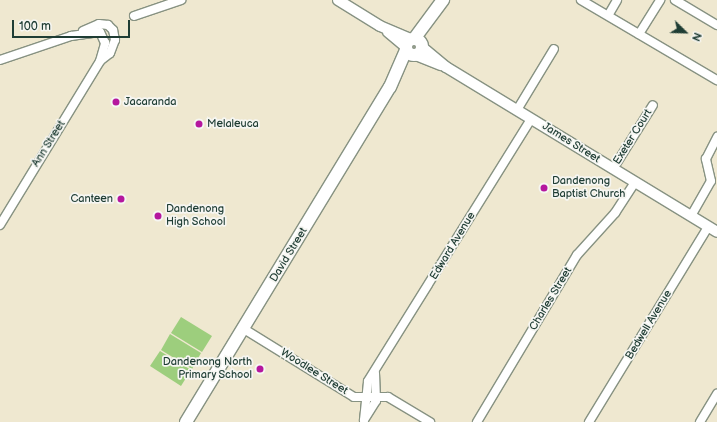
<!DOCTYPE html>
<html>
<head>
<meta charset="utf-8">
<style>
	body { margin:0 }
	#map { position:relative; width:717px; height:422px; overflow:hidden; background:#efe8d0; font-family:"Balsamiq Sans",sans-serif }
	div>[style] { position:absolute }
	[style*='--x'] { left:calc(var(--x)*1px); top:calc(var(--y)*1px); width:calc(var(--w)*1px); rotate:calc(var(--a)*1deg) }
	.green>* { inset:0; background:#9dce7d }
	.roads { filter:drop-shadow(1px 0 #879282) drop-shadow(-1px 0 #879282) drop-shadow(0 1px #879282) drop-shadow(0 -1px #879282) }
	.minor>* { height:8px; margin:-4px; padding:0 4px; transform-origin:4px; border-radius:4px; background:#fff }
	.tertiary>* { height:10px; margin:-5px; padding:0 5px; transform-origin:5px; border-radius:5px; background:#fff }
	.secondary>* { height:12px; margin:-6px; padding:0 6px; transform-origin:6px; border-radius:6px; background:#fff }
	.secondary>.ring { margin:-6px; padding:0; box-sizing:content-box; background:none; border:12px solid #fff; border-radius:50% }
	.dots>* { width:11px; height:11px; translate:-50% -50%; box-sizing:border-box; border:2px solid #f6f6f2; border-radius:50% }
	span { translate:-50% -50%; white-space:nowrap; text-align:center; line-height:1.15; -webkit-text-stroke:3.5px #f6f6f2; paint-order:stroke }
	.poi-label { font-size:11px; color:#1f3d34 }
	.left { translate:0 -50%; text-align:left }
	.right { translate:-100% -50%; text-align:right }
	.street-label { font-size:11px; color:#1f3d34 }
	.north { position:absolute; left:665px; top:12px; width:40px; height:40px; -webkit-text-stroke:3px #f6f6f2; paint-order:stroke; rotate:113deg; font-size:11px; font-weight:700; line-height:16px; text-align:center; color:#1f3d34 }
	.north::after { content:''; display:block; margin:auto; width:14px; height:18px; background:#1f3d34; clip-path:polygon(50% 0,100% 100%,50% 72%,0 100%) }
	.scale { position:absolute; left:12px; top:20px; width:118px; height:18px; box-sizing:border-box; border:2px solid #1f3d34; border-top:0; padding-left:5px; font-size:12px; line-height:14px; white-space:nowrap; color:#1f3d34; -webkit-text-stroke:3px #f6f6f2; paint-order:stroke }
</style>
</head>
<body>
<div id="map">
	<div class="green">
		<i style="clip-path:polygon(181px 317px,212px 336px,202px 352px,171px 333px)"></i>
		<i style="clip-path:polygon(170px 334px,201px 353px,192px 369px,161px 350px)"></i>
		<i style="clip-path:polygon(160px 351px,191px 370px,181px 386px,150px 366px)"></i>
	</div>
	<div class="roads">
		<div class="minor">
			<i style="--x:581;--y:0;--w:158;--a:30.5"></i>
			<i style="--x:675;--y:0;--w:49;--a:30.8"></i>
			<i style="--x:609;--y:14;--w:16;--a:-60"></i>
			<i style="--x:134;--y:16;--w:50;--a:-18.8"></i>
			<i style="--x:83;--y:31;--w:17;--a:-24"></i>
			<i style="--x:99;--y:24;--w:9;--a:6"></i>
			<i style="--x:639;--y:34;--w:40;--a:-58"></i>
			<i style="--x:0;--y:60;--w:75;--a:-18.7"></i>
			<i style="--x:71;--y:36;--w:29;--a:-8"></i>
			<i style="--x:101;--y:60;--w:11;--a:-38"></i>
			<i style="--x:110;--y:53;--w:14;--a:-69"></i>
			<i style="--x:115;--y:40;--w:10;--a:-101"></i>
			<i style="--x:113;--y:30;--w:7;--a:-135"></i>
			<i style="--x:517;--y:110;--w:71;--a:-58.8"></i>
			<i style="--x:613;--y:169;--w:75;--a:-58"></i>
			<i style="--x:691;--y:216;--w:40;--a:-60.3"></i>
			<i style="--x:711;--y:181;--w:23;--a:-103"></i>
			<i style="--x:706;--y:159;--w:25;--a:-63"></i>
			<i style="--x:0;--y:225;--w:192;--a:-58.6"></i>
			<i style="--x:100;--y:61;--w:19;--a:-74"></i>
			<i style="--x:105;--y:43;--w:12;--a:-114"></i>
			<i style="--x:244;--y:329;--w:129;--a:31.7"></i>
			<i style="--x:354;--y:397;--w:34;--a:0"></i>
			<i style="--x:388;--y:397;--w:49;--a:30.8"></i>
			<i style="--x:364;--y:420;--w:39;--a:-84"></i>
			<i style="--x:368;--y:381;--w:309;--a:-58.1"></i>
			<i style="--x:364;--y:420;--w:22;--a:-58"></i>
			<i style="--x:376;--y:401;--w:28;--a:-92"></i>
			<i style="--x:477;--y:422;--w:195;--a:-59.1"></i>
			<i style="--x:577;--y:255;--w:57;--a:-47.9"></i>
			<i style="--x:615;--y:213;--w:37;--a:-57"></i>
			<i style="--x:589;--y:422;--w:228;--a:-58.6"></i>
			<i style="--x:700;--y:422;--w:33;--a:-59"></i>
		</div>
		<div class="tertiary">
			<i style="--x:338;--y:0;--w:49;--a:31.8"></i>
			<i style="--x:380;--y:26;--w:34;--a:23"></i>
			<i style="--x:388;--y:32;--w:23;--a:40"></i>
			<i style="--x:422;--y:47;--w:31;--a:40"></i>
			<i style="--x:446;--y:67;--w:317;--a:31.3"></i>
			<i style="--x:416;--y:55;--w:27;--a:22"></i>
		</div>
		<div class="secondary">
			<i class="ring" style="left:406px;top:39px;width:4px;height:4px"></i>
			<i style="--x:414;--y:39;--w:49;--a:-53.4"></i>
			<i style="--x:186;--y:422;--w:392;--a:-58.7"></i>
			<i style="--x:390;--y:87;--w:40;--a:-66.6"></i>
		</div>
	</div>
	<div class="dots">
		<i style="left:116px;top:102px;background:#b5179e"></i>
		<i style="left:199px;top:124px;background:#b5179e"></i>
		<i style="left:544px;top:188px;background:#b5179e"></i>
		<i style="left:121px;top:199px;background:#b5179e"></i>
		<i style="left:158px;top:216px;background:#b5179e"></i>
		<i style="left:260px;top:369px;background:#b5179e"></i>
	</div>
	<div class="poi-label">
		<span class="left" style="left:124px;top:102px">Jacaranda</span>
		<span class="left" style="left:207px;top:124px">Melaleuca</span>
		<span class="left" style="left:552px;top:188px">Dandenong<br>Baptist Church</span>
		<span class="right" style="left:113px;top:199px">Canteen</span>
		<span class="left" style="left:166px;top:216px">Dandenong<br>High School</span>
		<span class="right" style="left:252px;top:369px">Dandenong North<br>Primary School</span>
	</div>
	<div class="street-label">
		<span style="left:633px;top:137px;rotate:-58deg">Exeter Court</span>
		<span style="left:571px;top:143px;rotate:32deg">James Street</span>
		<span style="left:49px;top:144px;rotate:-58deg">Ann Street</span>
		<span style="left:453px;top:246px;rotate:-59deg">Edward Avenue</span>
		<span style="left:289px;top:255px;rotate:-59deg">David Street</span>
		<span style="left:551px;top:299px;rotate:-59deg">Charles Street</span>
		<span style="left:649px;top:325px;rotate:-59deg">Bedwell Avenue</span>
		<span style="left:314px;top:372px;rotate:32deg">Woodlee Street</span>
	</div>
	<div class="north">N</div>
	<div class="scale">100 m</div>
</div>
</body>
</html>
